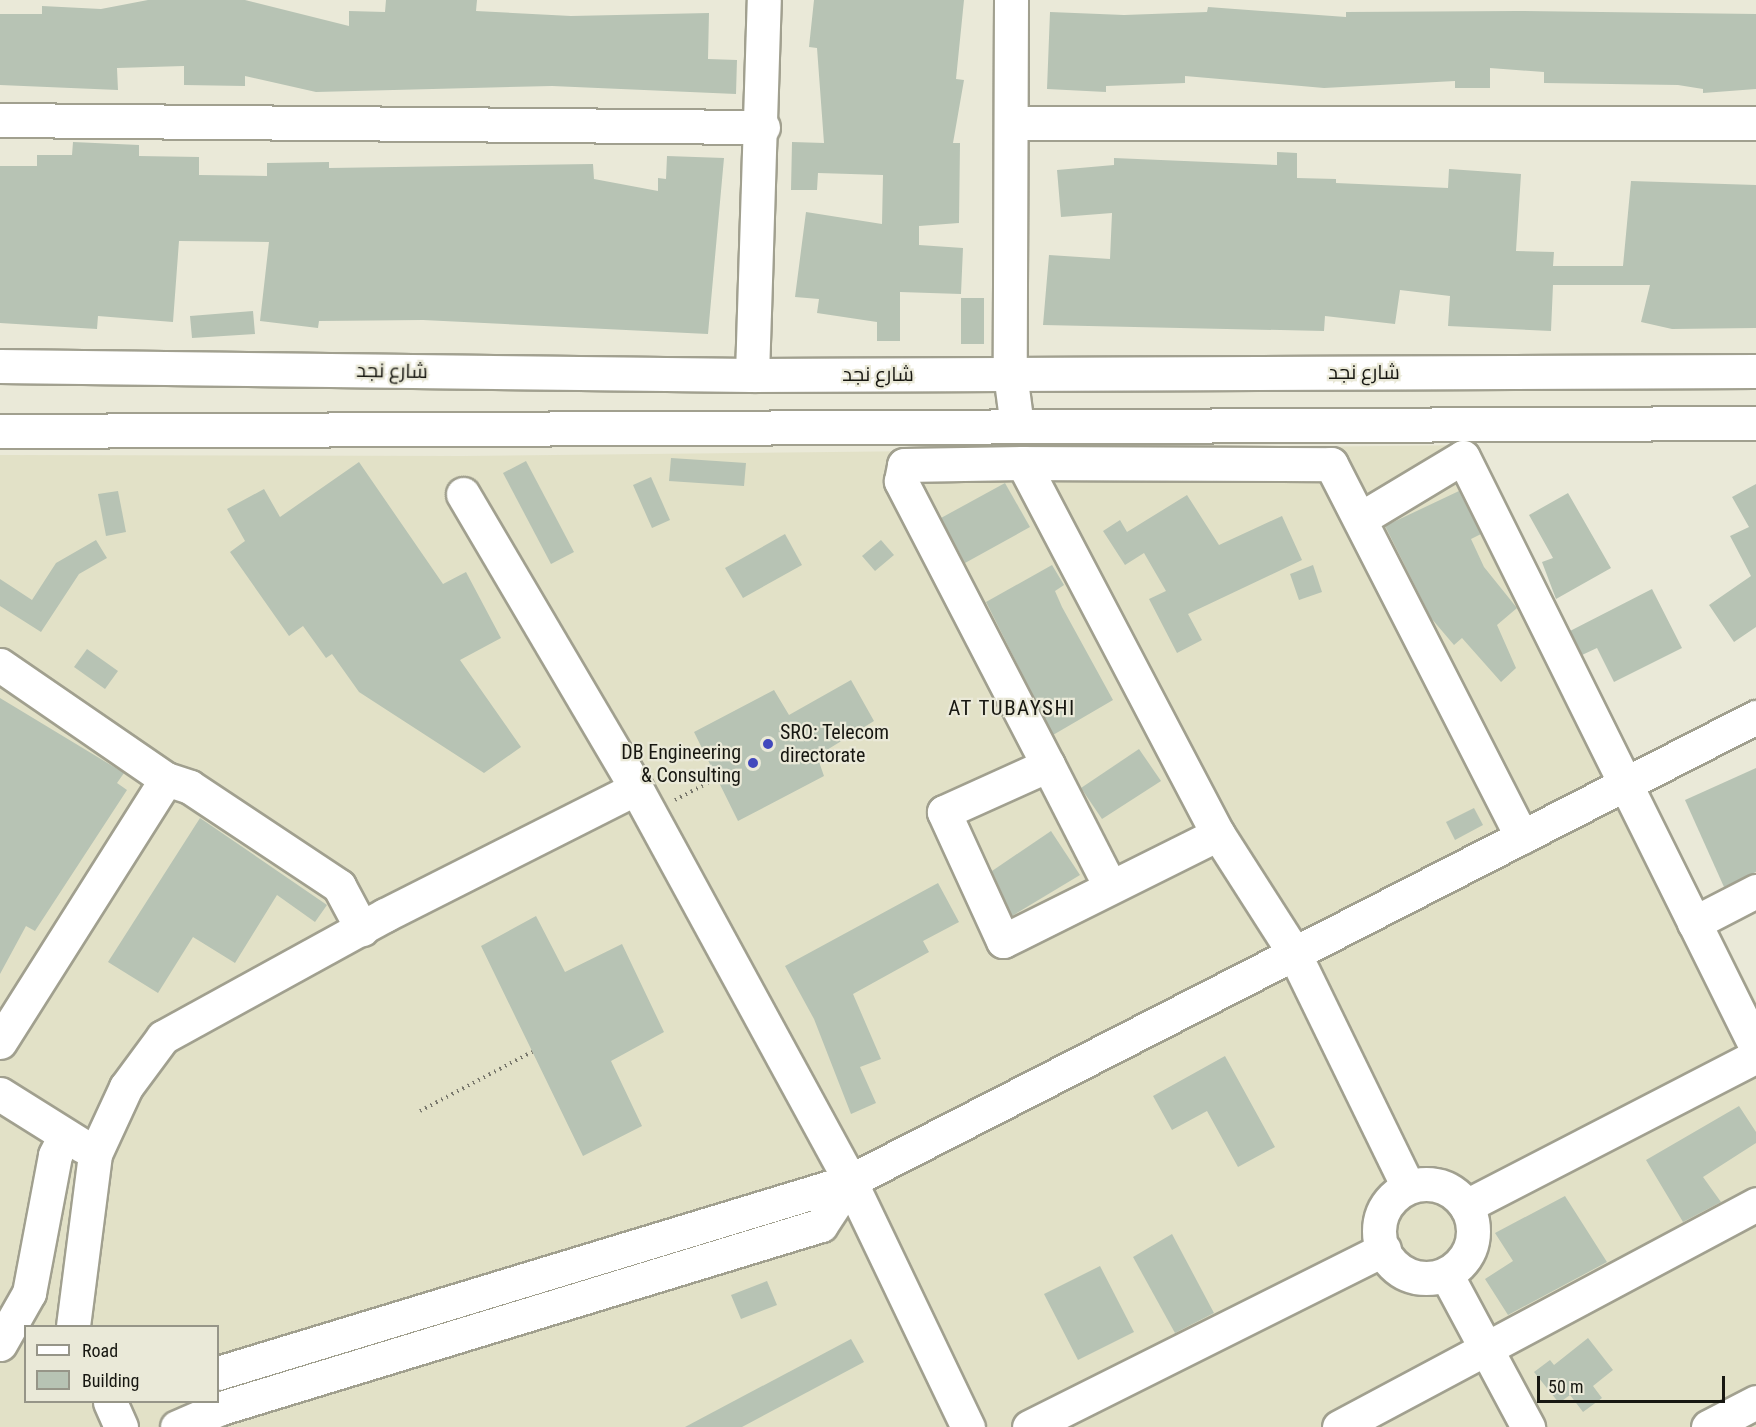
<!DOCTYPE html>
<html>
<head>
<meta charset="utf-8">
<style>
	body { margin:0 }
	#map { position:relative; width:1756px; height:1427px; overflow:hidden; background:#eae9d8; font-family:"Roboto Condensed",Cairo,sans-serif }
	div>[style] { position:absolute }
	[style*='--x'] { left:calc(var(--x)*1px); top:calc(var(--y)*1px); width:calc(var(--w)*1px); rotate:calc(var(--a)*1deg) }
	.built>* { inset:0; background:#e2e1c7 }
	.building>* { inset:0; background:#b7c3b4 }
	.path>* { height:4px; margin-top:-2px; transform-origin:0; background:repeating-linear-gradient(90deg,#78776c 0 1.5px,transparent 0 6px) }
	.roads { filter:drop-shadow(2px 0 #a1a08f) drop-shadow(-2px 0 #a1a08f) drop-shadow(0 2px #a1a08f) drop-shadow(0 -2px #a1a08f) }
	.minor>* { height:33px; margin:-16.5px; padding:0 16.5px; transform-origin:16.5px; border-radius:16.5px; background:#fff }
	.minor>.ring { margin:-16.5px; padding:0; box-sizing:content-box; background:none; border:33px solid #fff; border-radius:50% }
	.dots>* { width:16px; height:16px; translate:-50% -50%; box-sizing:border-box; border:3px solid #eae9d8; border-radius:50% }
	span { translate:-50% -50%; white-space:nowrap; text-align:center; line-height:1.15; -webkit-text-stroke:4.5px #eae9d8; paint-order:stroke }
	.street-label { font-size:20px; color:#171711 }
	.poi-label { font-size:20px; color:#171711 }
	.left { translate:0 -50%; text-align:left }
	.right { translate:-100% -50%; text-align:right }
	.neighbourhood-label { font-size:21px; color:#171711; letter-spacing:1.5px }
	.legend { position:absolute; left:24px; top:1325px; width:195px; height:78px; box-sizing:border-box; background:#eae9d8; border:2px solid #969588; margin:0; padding:8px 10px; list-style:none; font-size:18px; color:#171711 }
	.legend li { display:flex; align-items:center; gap:12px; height:30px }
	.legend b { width:30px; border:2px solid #969588 }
	.scale { position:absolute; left:1537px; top:1376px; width:188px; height:27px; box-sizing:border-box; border:3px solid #171711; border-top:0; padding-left:8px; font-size:18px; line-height:21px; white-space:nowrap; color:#171711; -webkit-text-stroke:4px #eae9d8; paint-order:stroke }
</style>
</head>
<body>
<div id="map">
	<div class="built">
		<i style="clip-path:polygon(evenodd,1473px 445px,1756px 1002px,1756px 1427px,0 1427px,0 455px,462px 456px,1473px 445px,26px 1326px,218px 1326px,218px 1402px,26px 1402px,26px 1326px)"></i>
	</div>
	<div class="building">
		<i style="clip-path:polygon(148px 0,245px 0,349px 26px,349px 11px,385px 12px,386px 0,477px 0,476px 11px,571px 16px,709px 13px,708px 59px,737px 60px,736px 94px,552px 86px,316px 92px,245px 76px,245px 86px,184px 85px,184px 66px,117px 68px,118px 90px,0 85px,0 14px,42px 14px,42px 6px,101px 9px)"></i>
		<i style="clip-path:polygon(814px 0,964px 0,956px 79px,964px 80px,953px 143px,960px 143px,959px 223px,919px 226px,919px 245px,963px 248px,961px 294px,900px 292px,900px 341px,877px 341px,877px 322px,817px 313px,819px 299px,795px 297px,806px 212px,882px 224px,883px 175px,818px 173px,817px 190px,791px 190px,792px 142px,824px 143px,817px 48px,809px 47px)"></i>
		<i style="clip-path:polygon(1208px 7px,1346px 17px,1346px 12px,1518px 11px,1756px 14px,1756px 89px,1703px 93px,1703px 89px,1678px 85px,1544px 83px,1544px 72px,1490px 68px,1490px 88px,1455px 88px,1455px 81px,1324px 88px,1185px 76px,1185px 83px,1106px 86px,1106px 92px,1047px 89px,1050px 12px,1124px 15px,1207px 12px)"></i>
		<i style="clip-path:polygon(73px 142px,139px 145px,139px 156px,199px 157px,199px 175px,267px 176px,267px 163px,329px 162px,329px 168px,593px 164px,594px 179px,658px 191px,658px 178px,666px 179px,667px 156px,724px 158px,708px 334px,423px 320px,319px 321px,318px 328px,260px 321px,269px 242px,179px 241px,173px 322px,98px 316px,97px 329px,0 323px,0 166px,37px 166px,37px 155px,72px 155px)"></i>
		<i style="clip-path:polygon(1277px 152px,1297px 153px,1297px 178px,1336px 179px,1336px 183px,1448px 188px,1449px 169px,1521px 174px,1516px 251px,1554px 252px,1553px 266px,1623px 266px,1631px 181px,1756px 185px,1756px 328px,1672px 329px,1641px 322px,1650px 285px,1553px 285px,1551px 331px,1448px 326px,1450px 296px,1400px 290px,1395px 324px,1325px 316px,1324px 331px,1043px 325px,1049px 255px,1110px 259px,1112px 213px,1061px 217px,1057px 170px,1114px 165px,1114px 158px,1277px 165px)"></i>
		<i style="clip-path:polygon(961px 298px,984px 298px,984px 344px,961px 344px)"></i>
		<i style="clip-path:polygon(253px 311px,255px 334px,192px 338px,190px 316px)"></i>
		<i style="clip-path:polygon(671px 458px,746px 463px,744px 486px,669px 481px)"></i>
		<i style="clip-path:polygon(526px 461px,574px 552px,551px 564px,503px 473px)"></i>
		<i style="clip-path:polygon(359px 462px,443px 584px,466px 572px,501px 638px,460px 660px,521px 747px,484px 773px,359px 692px,332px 654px,326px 658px,303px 626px,289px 636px,230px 552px,245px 541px,227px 509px,264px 489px,280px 517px)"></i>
		<i style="clip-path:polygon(651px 477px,670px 520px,652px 528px,633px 485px)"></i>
		<i style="clip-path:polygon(1005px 483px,1030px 527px,965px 563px,941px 518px)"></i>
		<i style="clip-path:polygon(1756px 484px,1756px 627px,1734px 642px,1709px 605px,1751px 576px,1730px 536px,1749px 527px,1732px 497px)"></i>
		<i style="clip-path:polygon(118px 491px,126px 532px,106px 536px,98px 494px)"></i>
		<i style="clip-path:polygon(1459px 491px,1481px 534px,1471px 539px,1484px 567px,1517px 608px,1497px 625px,1516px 668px,1501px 682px,1462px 638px,1454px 645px,1431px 618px,1385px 526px)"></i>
		<i style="clip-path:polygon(1568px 493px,1611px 568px,1556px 599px,1542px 562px,1553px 558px,1529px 515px)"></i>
		<i style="clip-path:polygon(1187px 495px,1219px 545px,1282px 516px,1302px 560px,1188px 614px,1202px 640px,1177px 653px,1149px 599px,1166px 591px,1144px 553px,1125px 565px,1103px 531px,1120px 520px,1127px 532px)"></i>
		<i style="clip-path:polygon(785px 534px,802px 565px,743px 598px,725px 568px)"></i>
		<i style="clip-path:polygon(96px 540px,107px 558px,79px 574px,41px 632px,0 606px,0 579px,32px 600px,56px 563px)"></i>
		<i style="clip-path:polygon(881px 540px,894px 555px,875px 571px,862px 556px)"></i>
		<i style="clip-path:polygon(1052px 565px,1064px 585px,1055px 591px,1062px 607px,1113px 700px,1053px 735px,986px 602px)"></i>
		<i style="clip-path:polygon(1313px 565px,1322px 592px,1299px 600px,1290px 574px)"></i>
		<i style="clip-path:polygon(1652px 589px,1682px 648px,1614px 682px,1597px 648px,1582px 655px,1570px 631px)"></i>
		<i style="clip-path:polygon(87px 649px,118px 671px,105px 689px,74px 667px)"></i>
		<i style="clip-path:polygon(851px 680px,874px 721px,817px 756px,824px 776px,738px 821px,694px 732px,774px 690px,789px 715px)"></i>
		<i style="clip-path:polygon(0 698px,124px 773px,117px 783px,127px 790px,35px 931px,26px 926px,0 974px)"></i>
		<i style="clip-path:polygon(1139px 749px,1161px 781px,1102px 819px,1081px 788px)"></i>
		<i style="clip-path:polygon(1756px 768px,1756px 872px,1724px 887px,1685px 800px)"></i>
		<i style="clip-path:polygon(1474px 808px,1483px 825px,1455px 840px,1446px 822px)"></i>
		<i style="clip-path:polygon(200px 818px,327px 905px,315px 922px,277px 895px,235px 963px,193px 937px,158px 993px,108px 962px)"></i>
		<i style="clip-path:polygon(1051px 831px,1080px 875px,1012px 916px,992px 871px)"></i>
		<i style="clip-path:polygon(938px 883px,959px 922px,923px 941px,929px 952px,853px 994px,881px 1059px,860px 1067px,876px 1103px,851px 1114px,814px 1019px,785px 966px)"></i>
		<i style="clip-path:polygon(536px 916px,565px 972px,622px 944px,664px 1032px,611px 1061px,642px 1126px,583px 1156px,481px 946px)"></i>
		<i style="clip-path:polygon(1225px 1056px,1275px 1147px,1238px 1167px,1207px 1111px,1172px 1130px,1153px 1096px)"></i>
		<i style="clip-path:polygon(1739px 1106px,1756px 1132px,1756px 1143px,1703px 1177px,1721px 1202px,1683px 1222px,1646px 1160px)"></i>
		<i style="clip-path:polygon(1565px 1196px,1607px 1262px,1508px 1315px,1485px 1279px,1513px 1261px,1495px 1233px)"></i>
		<i style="clip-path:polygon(1172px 1234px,1214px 1313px,1175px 1333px,1133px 1257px)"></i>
		<i style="clip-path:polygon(1100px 1266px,1134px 1332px,1078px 1360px,1044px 1294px)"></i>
		<i style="clip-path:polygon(767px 1281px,777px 1305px,741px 1319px,731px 1295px)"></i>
		<i style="clip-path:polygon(1588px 1338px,1613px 1370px,1593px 1386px,1602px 1398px,1583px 1412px,1570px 1395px,1559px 1403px,1534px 1372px,1550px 1360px,1554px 1365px)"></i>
		<i style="clip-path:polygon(851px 1339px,864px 1362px,742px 1427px,685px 1427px)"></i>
	</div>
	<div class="path">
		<i style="--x:675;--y:800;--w:47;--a:-27.6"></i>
		<i style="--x:420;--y:1111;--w:127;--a:-27.8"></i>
	</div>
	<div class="roads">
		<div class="minor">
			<i style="--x:1011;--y:0;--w:373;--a:90.2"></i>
			<i style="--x:1010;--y:373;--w:53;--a:82.5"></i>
			<i style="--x:0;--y:120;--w:763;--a:0.53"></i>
			<i style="--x:1012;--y:123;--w:744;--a:0"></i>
			<i style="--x:0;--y:366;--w:752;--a:0.69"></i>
			<i style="--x:752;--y:375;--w:1004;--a:-0.23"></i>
			<i style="--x:752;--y:375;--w:375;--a:-88.2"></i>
			<i style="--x:0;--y:431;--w:1756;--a:-0.26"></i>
			<i style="--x:1023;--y:463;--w:419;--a:62.3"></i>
			<i style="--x:1218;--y:834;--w:240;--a:153.5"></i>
			<i style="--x:1003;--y:941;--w:142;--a:-114.6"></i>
			<i style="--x:944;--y:812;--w:114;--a:-24.3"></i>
			<i style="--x:1048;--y:765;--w:320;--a:-117.4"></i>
			<i style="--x:901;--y:481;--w:16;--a:-79"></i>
			<i style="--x:904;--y:465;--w:119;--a:-1"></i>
			<i style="--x:1023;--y:463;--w:308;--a:0.2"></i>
			<i style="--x:1331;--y:464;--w:419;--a:62.9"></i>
			<i style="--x:463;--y:494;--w:341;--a:59.5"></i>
			<i style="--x:636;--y:788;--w:447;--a:61.4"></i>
			<i style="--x:850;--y:1181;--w:273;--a:64.4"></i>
			<i style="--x:1360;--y:519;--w:120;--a:-31"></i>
			<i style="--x:1463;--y:457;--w:659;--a:63.59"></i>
			<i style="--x:0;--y:665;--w:201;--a:34.5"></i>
			<i style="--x:166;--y:779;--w:25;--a:18"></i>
			<i style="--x:190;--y:787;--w:179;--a:33.6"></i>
			<i style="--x:339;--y:886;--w:49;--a:61.9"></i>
			<i style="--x:1048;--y:765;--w:134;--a:62.9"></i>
			<i style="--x:1218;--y:834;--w:141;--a:57.4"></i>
			<i style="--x:1294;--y:953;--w:260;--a:64"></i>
			<i style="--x:1694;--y:923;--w:70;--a:-27.3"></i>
			<i style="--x:0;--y:1042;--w:311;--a:-57.7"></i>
			<i style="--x:0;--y:1094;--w:98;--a:32.1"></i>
			<i class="ring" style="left:1379px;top:1184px;width:61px;height:61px"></i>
			<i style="--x:1466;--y:1206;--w:326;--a:-27.3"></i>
			<i style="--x:1446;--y:1274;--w:174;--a:61.8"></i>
			<i style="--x:73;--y:1326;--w:173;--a:-82.7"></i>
			<i style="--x:95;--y:1154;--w:74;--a:-65.2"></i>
			<i style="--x:126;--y:1087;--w:62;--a:-53.5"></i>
			<i style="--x:163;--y:1037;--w:253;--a:-28.8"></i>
			<i style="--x:385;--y:915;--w:281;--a:-26.8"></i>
			<i style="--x:0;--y:1344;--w:59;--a:-60.4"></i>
			<i style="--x:29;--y:1293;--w:140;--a:-79.3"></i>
			<i style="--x:55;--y:1155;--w:22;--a:-63"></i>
			<i style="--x:218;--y:1373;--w:661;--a:-16.9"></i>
			<i style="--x:850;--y:1181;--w:1018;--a:-27.12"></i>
			<i style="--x:110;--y:1402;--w:27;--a:66"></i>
			<i style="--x:177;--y:1427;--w:48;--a:-23.4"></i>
			<i style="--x:221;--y:1408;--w:627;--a:-16.96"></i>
			<i style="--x:821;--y:1225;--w:53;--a:-56.6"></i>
			<i style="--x:1029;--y:1427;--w:397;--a:-26.6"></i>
			<i style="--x:1339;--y:1427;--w:473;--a:-28.1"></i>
			<i style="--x:1708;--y:1427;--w:54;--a:-27.5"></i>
		</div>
	</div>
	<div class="dots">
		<i style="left:768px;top:744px;background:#4249bd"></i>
		<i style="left:753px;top:763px;background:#4249bd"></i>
	</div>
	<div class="street-label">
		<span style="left:392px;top:371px;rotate:1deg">شارع نجد</span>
		<span style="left:1364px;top:372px">شارع نجد</span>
		<span style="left:878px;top:374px">شارع نجد</span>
	</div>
	<div class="poi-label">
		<span class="left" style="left:780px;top:744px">SRO: Telecom<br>directorate</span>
		<span class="right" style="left:741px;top:764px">DB Engineering<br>&amp; Consulting</span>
	</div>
	<div class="neighbourhood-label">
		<span style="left:1012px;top:708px">AT TUBAYSHI</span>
	</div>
	<ul class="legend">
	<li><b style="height:8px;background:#fff"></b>Road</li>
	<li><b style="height:16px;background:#b7c3b4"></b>Building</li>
	</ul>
	<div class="scale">50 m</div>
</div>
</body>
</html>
